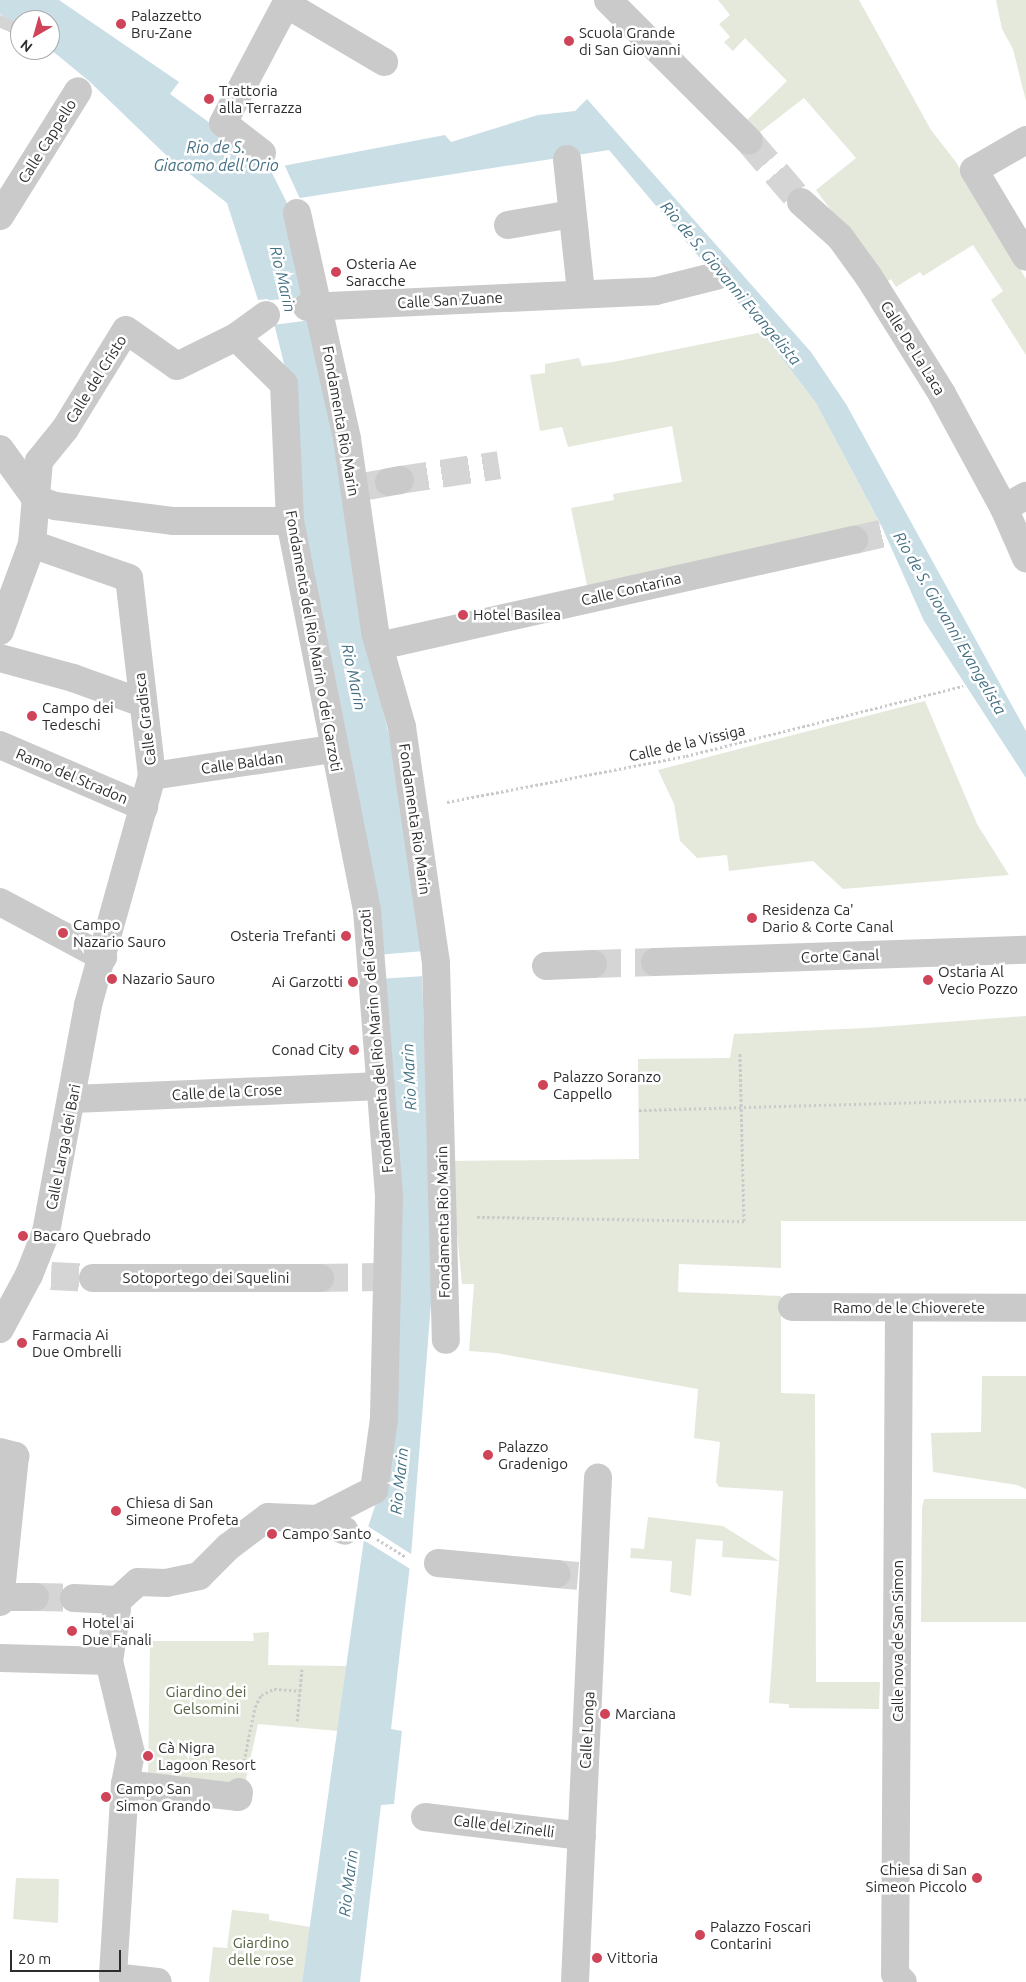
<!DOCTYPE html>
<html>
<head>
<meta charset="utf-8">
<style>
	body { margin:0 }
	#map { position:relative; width:1026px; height:1982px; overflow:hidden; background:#fff; font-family:Ubuntu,sans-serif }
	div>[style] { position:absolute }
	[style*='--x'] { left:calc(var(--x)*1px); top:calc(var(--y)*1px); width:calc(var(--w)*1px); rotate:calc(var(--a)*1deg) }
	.green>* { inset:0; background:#e4e9dc }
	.water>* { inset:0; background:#cadee6 }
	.pier>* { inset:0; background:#fff }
	.minor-tunnel>* { height:28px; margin-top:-14px; transform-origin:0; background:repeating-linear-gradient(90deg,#d5d5d5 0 28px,transparent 0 42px) }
	.path>* { height:3px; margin-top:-1.5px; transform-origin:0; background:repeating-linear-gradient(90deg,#cacaca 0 2.5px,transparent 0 5px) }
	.minor>* { height:28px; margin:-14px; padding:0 14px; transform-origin:14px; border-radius:14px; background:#cacaca }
	.dots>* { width:14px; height:14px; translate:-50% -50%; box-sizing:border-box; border:2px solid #fff; border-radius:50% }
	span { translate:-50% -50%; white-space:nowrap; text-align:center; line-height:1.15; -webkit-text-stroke:5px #fff; paint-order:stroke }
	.poi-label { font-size:15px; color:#2d2d2d }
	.left { translate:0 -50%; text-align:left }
	.right { translate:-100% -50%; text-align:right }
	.street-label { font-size:15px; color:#2d2d2d }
	.park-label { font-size:15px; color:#536240 }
	.water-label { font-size:16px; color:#457184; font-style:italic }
	.north { position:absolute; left:10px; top:10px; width:50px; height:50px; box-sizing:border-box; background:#fff; border:1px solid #ababab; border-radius:50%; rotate:218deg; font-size:14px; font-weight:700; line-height:20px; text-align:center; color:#2d2d2d }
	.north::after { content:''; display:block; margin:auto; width:18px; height:22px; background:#cf4459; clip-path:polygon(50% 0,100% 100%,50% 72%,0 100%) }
	.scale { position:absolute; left:10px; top:1950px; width:111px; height:22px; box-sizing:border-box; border:2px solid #2d2d2d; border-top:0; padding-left:6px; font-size:15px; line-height:18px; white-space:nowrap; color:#2d2d2d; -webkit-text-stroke:4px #fff; paint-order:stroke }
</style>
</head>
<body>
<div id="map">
	<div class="green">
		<i style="clip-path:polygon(718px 0,859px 0,931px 130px,956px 162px,1026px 279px,1026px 355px,991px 300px,1003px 291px,973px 245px,923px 276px,920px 272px,896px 287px,891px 279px,885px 283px,816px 190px,856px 158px,804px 98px,755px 136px,743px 124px,787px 81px,745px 38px,733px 51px,724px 42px,730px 37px,719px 24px,730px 15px)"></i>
		<i style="clip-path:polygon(996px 0,1026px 0,1026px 101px,1013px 49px,1002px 29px)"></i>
		<i style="clip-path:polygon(762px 332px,816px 403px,881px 525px,588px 590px,571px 508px,614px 500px,613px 494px,682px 482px,672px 426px,568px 447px,562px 427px,540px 431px,530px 375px,545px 373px,545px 364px,579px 358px,582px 366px,613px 362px)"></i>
		<i style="clip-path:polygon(925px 701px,977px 824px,1009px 875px,843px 889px,813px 861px,729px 871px,727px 855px,697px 858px,680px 841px,674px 804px,658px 770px)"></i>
		<i style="clip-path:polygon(1026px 1016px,1026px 1221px,781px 1221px,781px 1268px,679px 1264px,678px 1292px,781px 1296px,781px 1393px,815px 1394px,816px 1682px,880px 1682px,879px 1709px,789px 1708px,789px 1704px,769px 1703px,779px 1561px,722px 1557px,723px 1541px,696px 1539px,691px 1596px,670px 1592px,672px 1561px,630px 1558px,631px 1548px,644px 1549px,648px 1517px,723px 1526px,779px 1561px,783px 1491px,719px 1487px,716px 1482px,720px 1442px,694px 1438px,698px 1389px,496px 1353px,469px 1351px,474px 1284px,462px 1284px,450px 1161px,639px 1159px,638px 1059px,730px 1058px,734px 1034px,866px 1028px)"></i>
		<i style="clip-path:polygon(982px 1376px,1026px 1376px,1026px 1489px,1017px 1485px,933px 1472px,931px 1433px,981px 1432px)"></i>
		<i style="clip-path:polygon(924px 1499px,1026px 1499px,1026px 1622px,921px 1622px,922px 1508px)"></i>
		<i style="clip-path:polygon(269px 1632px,268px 1665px,347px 1666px,338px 1731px,258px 1724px,243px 1793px,148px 1781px,150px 1641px,254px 1641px,253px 1633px)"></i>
		<i style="clip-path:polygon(16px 1878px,59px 1879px,58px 1923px,13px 1919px)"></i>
		<i style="clip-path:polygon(232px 1910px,269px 1914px,269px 1920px,310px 1927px,302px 1982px,209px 1982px,213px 1947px,227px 1948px)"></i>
	</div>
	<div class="water">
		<i style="clip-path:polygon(0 0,59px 0,179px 82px,170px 94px,272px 168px,445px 135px,451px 142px,538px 115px,575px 111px,587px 99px,811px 352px,846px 404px,1026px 731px,1026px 778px,924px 621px,881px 525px,816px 403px,762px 332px,609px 150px,287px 200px,329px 403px,365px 636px,392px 747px,421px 949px,433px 1278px,411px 1556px,391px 1729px,402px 1731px,394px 1804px,381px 1805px,360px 1982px,302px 1982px,364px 1539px,380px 1491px,376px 909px,298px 535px,292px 396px,268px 299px,258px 300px,227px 203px,168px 157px,89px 81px,50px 49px,50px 20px,20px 20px,20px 27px,0 14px)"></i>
	</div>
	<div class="pier">
		<i style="clip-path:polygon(262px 157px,273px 165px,284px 164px,301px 201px,289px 215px,287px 203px,272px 173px,257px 160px)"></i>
		<i style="clip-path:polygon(306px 297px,312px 320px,272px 325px,266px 302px,261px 301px)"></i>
		<i style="clip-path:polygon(424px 951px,425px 976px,378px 979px,376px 955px)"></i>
		<i style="clip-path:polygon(366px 1525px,411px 1554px,412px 1570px,362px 1539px)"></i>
	</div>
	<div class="minor-tunnel">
		<i style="--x:0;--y:28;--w:12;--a:-66"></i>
		<i style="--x:749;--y:141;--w:80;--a:49.6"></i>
		<i style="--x:400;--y:480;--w:100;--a:-8.6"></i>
		<i style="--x:362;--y:487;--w:27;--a:-10"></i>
		<i style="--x:854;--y:540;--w:31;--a:-13"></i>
		<i style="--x:593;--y:964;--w:62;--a:-1.8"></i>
		<i style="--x:51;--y:1276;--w:42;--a:2.7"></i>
		<i style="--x:320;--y:1278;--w:58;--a:-1"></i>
		<i style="--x:556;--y:1574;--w:22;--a:5"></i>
		<i style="--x:35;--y:1597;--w:39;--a:1"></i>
	</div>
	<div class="path">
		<i style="--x:447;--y:802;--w:243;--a:-10.9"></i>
		<i style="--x:686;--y:756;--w:286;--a:-14.2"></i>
		<i style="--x:639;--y:1110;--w:387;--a:-1.6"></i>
		<i style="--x:477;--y:1217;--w:267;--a:0.9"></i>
		<i style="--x:744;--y:1221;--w:169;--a:-91.4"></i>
		<i style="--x:377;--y:1539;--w:34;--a:32"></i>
		<i style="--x:297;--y:1721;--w:52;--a:-84.5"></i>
		<i style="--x:244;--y:1761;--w:55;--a:-78.5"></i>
		<i style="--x:255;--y:1707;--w:13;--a:-63"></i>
		<i style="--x:261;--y:1695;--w:14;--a:-25"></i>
		<i style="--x:274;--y:1689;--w:26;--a:4"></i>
	</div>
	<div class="minor">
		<i style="--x:608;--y:0;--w:199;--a:45"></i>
		<i style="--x:286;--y:4;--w:114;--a:30.6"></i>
		<i style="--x:1026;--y:140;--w:60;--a:150"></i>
		<i style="--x:974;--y:170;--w:101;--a:59.1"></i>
		<i style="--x:262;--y:153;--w:49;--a:-142.4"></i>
		<i style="--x:223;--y:123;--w:139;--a:-62.1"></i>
		<i style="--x:567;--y:159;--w:135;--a:84"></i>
		<i style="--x:801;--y:202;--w:52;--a:41.9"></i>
		<i style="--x:840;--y:237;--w:49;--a:54.1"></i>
		<i style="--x:869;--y:277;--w:138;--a:58"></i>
		<i style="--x:942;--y:394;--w:130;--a:61.5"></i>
		<i style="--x:1004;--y:508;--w:55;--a:66.3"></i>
		<i style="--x:297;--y:213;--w:231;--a:77.5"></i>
		<i style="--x:347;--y:439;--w:195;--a:81.7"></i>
		<i style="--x:375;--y:632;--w:99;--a:74.1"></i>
		<i style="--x:402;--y:727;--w:239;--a:81.8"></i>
		<i style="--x:436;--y:964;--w:376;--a:88.5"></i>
		<i style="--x:0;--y:216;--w:147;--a:-58"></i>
		<i style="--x:508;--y:225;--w:65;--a:-9.8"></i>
		<i style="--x:307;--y:307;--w:349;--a:-2.6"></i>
		<i style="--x:656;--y:291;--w:62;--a:-14"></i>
		<i style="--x:266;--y:315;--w:37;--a:144"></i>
		<i style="--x:236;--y:337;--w:67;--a:44.4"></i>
		<i style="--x:284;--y:384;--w:137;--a:87.5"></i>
		<i style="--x:290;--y:521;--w:397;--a:78.8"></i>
		<i style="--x:367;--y:910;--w:287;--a:85.6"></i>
		<i style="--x:389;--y:1196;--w:223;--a:91.3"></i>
		<i style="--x:384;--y:1419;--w:72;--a:98"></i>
		<i style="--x:374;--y:1490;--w:64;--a:153"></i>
		<i style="--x:0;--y:449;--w:62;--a:54.2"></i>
		<i style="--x:36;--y:499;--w:20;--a:20"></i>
		<i style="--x:55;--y:506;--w:120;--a:7.2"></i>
		<i style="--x:174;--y:521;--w:116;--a:0"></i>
		<i style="--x:389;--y:482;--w:11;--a:-10"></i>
		<i style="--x:1004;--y:508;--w:25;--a:-29"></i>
		<i style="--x:0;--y:631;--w:93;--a:-69.8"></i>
		<i style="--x:32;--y:544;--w:83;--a:-85.2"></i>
		<i style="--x:39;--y:461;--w:41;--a:-50.9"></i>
		<i style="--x:65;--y:429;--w:116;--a:-58.4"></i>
		<i style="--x:126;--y:330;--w:62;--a:35.2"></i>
		<i style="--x:177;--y:366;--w:66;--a:-26.2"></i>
		<i style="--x:379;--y:646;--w:487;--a:-12.6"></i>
		<i style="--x:0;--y:658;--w:76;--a:15.3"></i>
		<i style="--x:73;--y:678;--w:74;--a:19.7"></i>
		<i style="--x:0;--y:745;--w:157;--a:23.3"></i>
		<i style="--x:152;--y:776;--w:183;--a:-8.5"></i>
		<i style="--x:0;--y:902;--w:117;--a:28.1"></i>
		<i style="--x:655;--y:962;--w:371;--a:-1.9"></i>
		<i style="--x:546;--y:966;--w:47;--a:-2.4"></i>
		<i style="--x:73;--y:1099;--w:308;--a:-2.4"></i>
		<i style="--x:93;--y:1278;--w:227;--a:0"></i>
		<i style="--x:792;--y:1307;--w:234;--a:0.2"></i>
		<i style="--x:899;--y:1308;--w:666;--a:90.34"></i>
		<i style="--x:895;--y:1974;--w:11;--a:45"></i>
		<i style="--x:0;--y:1329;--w:61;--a:-61.8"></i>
		<i style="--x:29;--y:1275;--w:46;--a:-68.4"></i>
		<i style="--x:46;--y:1232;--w:231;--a:-79.5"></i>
		<i style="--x:88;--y:1005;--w:238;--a:-74.4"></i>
		<i style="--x:152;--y:776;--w:199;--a:-96.6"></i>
		<i style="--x:129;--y:578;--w:103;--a:-160.7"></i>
		<i style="--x:0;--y:1452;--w:16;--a:15"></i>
		<i style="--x:15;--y:1456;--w:147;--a:95.9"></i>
		<i style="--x:438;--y:1563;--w:119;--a:5.3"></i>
		<i style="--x:1;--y:1597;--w:34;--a:0"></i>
		<i style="--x:74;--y:1598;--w:44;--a:2.6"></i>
		<i style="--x:118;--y:1600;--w:27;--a:-42"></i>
		<i style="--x:138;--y:1582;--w:28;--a:2"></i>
		<i style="--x:166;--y:1583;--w:34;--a:-12"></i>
		<i style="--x:199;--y:1576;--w:41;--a:-45"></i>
		<i style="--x:228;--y:1547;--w:50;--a:-36.9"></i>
		<i style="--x:268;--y:1517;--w:49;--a:2.3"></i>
		<i style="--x:317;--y:1519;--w:30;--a:23"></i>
		<i style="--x:117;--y:1609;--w:53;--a:98.7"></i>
		<i style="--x:109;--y:1661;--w:95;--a:76.6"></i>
		<i style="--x:131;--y:1753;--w:32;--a:101"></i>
		<i style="--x:125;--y:1784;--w:193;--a:93.6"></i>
		<i style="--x:113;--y:1977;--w:45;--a:6.3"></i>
		<i style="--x:0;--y:1658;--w:109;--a:1.6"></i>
		<i style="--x:125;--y:1784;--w:114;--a:6.6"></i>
		<i style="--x:238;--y:1797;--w:5;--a:-79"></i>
		<i style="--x:425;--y:1817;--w:158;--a:6.9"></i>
		<i style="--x:575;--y:1982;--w:505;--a:-87.39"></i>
	</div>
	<div class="dots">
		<i style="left:121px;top:24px;background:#cf4459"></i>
		<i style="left:569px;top:41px;background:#cf4459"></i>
		<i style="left:209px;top:99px;background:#cf4459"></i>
		<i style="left:336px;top:272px;background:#cf4459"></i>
		<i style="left:463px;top:615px;background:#cf4459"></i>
		<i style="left:32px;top:716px;background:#cf4459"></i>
		<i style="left:752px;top:918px;background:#cf4459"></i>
		<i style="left:63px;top:933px;background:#cf4459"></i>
		<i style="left:346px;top:936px;background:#cf4459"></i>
		<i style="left:112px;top:979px;background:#cf4459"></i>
		<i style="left:928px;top:980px;background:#cf4459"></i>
		<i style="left:353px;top:982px;background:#cf4459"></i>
		<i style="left:354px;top:1050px;background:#cf4459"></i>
		<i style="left:543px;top:1085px;background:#cf4459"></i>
		<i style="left:23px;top:1236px;background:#cf4459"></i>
		<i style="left:22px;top:1343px;background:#cf4459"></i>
		<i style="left:488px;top:1455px;background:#cf4459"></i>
		<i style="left:116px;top:1511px;background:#cf4459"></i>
		<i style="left:272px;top:1534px;background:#cf4459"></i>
		<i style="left:72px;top:1631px;background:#cf4459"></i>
		<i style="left:605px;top:1714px;background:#cf4459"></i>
		<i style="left:148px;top:1756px;background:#cf4459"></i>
		<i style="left:106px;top:1797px;background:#cf4459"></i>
		<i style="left:977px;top:1878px;background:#cf4459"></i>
		<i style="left:700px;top:1935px;background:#cf4459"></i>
		<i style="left:597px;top:1958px;background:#cf4459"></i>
	</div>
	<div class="poi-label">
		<span class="left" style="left:131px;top:24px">Palazzetto<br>Bru-Zane</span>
		<span class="left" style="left:579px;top:41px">Scuola Grande<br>di San Giovanni</span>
		<span class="left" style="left:219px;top:99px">Trattoria<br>alla Terrazza</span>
		<span class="left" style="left:346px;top:272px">Osteria Ae<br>Saracche</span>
		<span class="left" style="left:473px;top:615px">Hotel Basilea</span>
		<span class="left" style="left:42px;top:716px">Campo dei<br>Tedeschi</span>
		<span class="left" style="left:762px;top:918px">Residenza Ca'<br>Dario &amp; Corte Canal</span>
		<span class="left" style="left:73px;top:933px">Campo<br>Nazario Sauro</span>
		<span class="right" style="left:336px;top:936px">Osteria Trefanti</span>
		<span class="left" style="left:938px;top:980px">Ostaria Al<br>Vecio Pozzo</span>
		<span class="left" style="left:122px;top:979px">Nazario Sauro</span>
		<span class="right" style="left:343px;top:982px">Ai Garzotti</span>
		<span class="right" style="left:344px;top:1050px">Conad City</span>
		<span class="left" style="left:553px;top:1085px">Palazzo Soranzo<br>Cappello</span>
		<span class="left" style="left:33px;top:1236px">Bacaro Quebrado</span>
		<span class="left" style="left:32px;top:1343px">Farmacia Ai<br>Due Ombrelli</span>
		<span class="left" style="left:498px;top:1455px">Palazzo<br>Gradenigo</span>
		<span class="left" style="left:126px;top:1511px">Chiesa di San<br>Simeone Profeta</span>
		<span class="left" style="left:282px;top:1534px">Campo Santo</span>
		<span class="left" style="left:82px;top:1631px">Hotel ai<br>Due Fanali</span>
		<span class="left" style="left:615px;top:1714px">Marciana</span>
		<span class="left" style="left:158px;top:1756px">Cà Nigra<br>Lagoon Resort</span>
		<span class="left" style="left:116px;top:1797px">Campo San<br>Simon Grando</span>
		<span class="right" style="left:967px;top:1878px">Chiesa di San<br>Simeon Piccolo</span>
		<span class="left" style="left:710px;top:1935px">Palazzo Foscari<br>Contarini</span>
		<span class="left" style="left:607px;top:1958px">Vittoria</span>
	</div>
	<div class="street-label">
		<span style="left:47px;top:141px;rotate:-58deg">Calle Cappello</span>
		<span style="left:450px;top:300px;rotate:-3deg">Calle San Zuane</span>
		<span style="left:913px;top:348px;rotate:58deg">Calle De La Laca</span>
		<span style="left:96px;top:379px;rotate:-58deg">Calle del Cristo</span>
		<span style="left:341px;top:421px;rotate:80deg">Fondamenta Rio Marin</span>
		<span style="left:631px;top:589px;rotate:-13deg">Calle Contarina</span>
		<span style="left:314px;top:641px;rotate:80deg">Fondamenta del Rio Marin o dei Garzoti</span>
		<span style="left:145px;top:719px;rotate:-97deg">Calle Gradisca</span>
		<span style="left:687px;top:743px;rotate:-13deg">Calle de la Vissiga</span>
		<span style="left:242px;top:763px;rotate:-8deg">Calle Baldan</span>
		<span style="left:72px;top:776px;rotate:23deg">Ramo del Stradon</span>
		<span style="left:415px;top:819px;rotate:82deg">Fondamenta Rio Marin</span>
		<span style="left:840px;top:956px;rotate:-2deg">Corte Canal</span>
		<span style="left:376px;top:1041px;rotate:-95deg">Fondamenta del Rio Marin o dei Garzoti</span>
		<span style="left:227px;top:1092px;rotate:-3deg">Calle de la Crose</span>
		<span style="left:63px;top:1147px;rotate:-79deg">Calle Larga dei Bari</span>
		<span style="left:443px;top:1222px;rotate:-91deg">Fondamenta Rio Marin</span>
		<span style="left:206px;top:1278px">Sotoportego dei Squelini</span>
		<span style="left:909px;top:1308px">Ramo de le Chioverete</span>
		<span style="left:898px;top:1641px;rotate:-90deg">Calle nova de San Simon</span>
		<span style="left:587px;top:1730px;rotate:-87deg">Calle Longa</span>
		<span style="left:504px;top:1826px;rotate:7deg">Calle del Zinelli</span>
	</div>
	<div class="park-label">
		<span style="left:206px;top:1700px">Giardino dei<br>Gelsomini</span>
		<span style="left:261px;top:1951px">Giardino<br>delle rose</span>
	</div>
	<div class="water-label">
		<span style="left:216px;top:156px">Rio de S.<br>Giacomo dell'Orio</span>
		<span style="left:283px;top:279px;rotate:77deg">Rio Marin</span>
		<span style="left:731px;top:283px;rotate:50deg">Rio de S. Giovanni Evangelista</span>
		<span style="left:950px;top:623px;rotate:60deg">Rio de S. Giovanni Evangelista</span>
		<span style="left:354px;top:677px;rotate:78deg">Rio Marin</span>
		<span style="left:409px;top:1077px;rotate:-93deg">Rio Marin</span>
		<span style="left:399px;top:1481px;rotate:-84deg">Rio Marin</span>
		<span style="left:348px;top:1883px;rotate:-83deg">Rio Marin</span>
	</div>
	<div class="north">N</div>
	<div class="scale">20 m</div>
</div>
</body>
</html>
